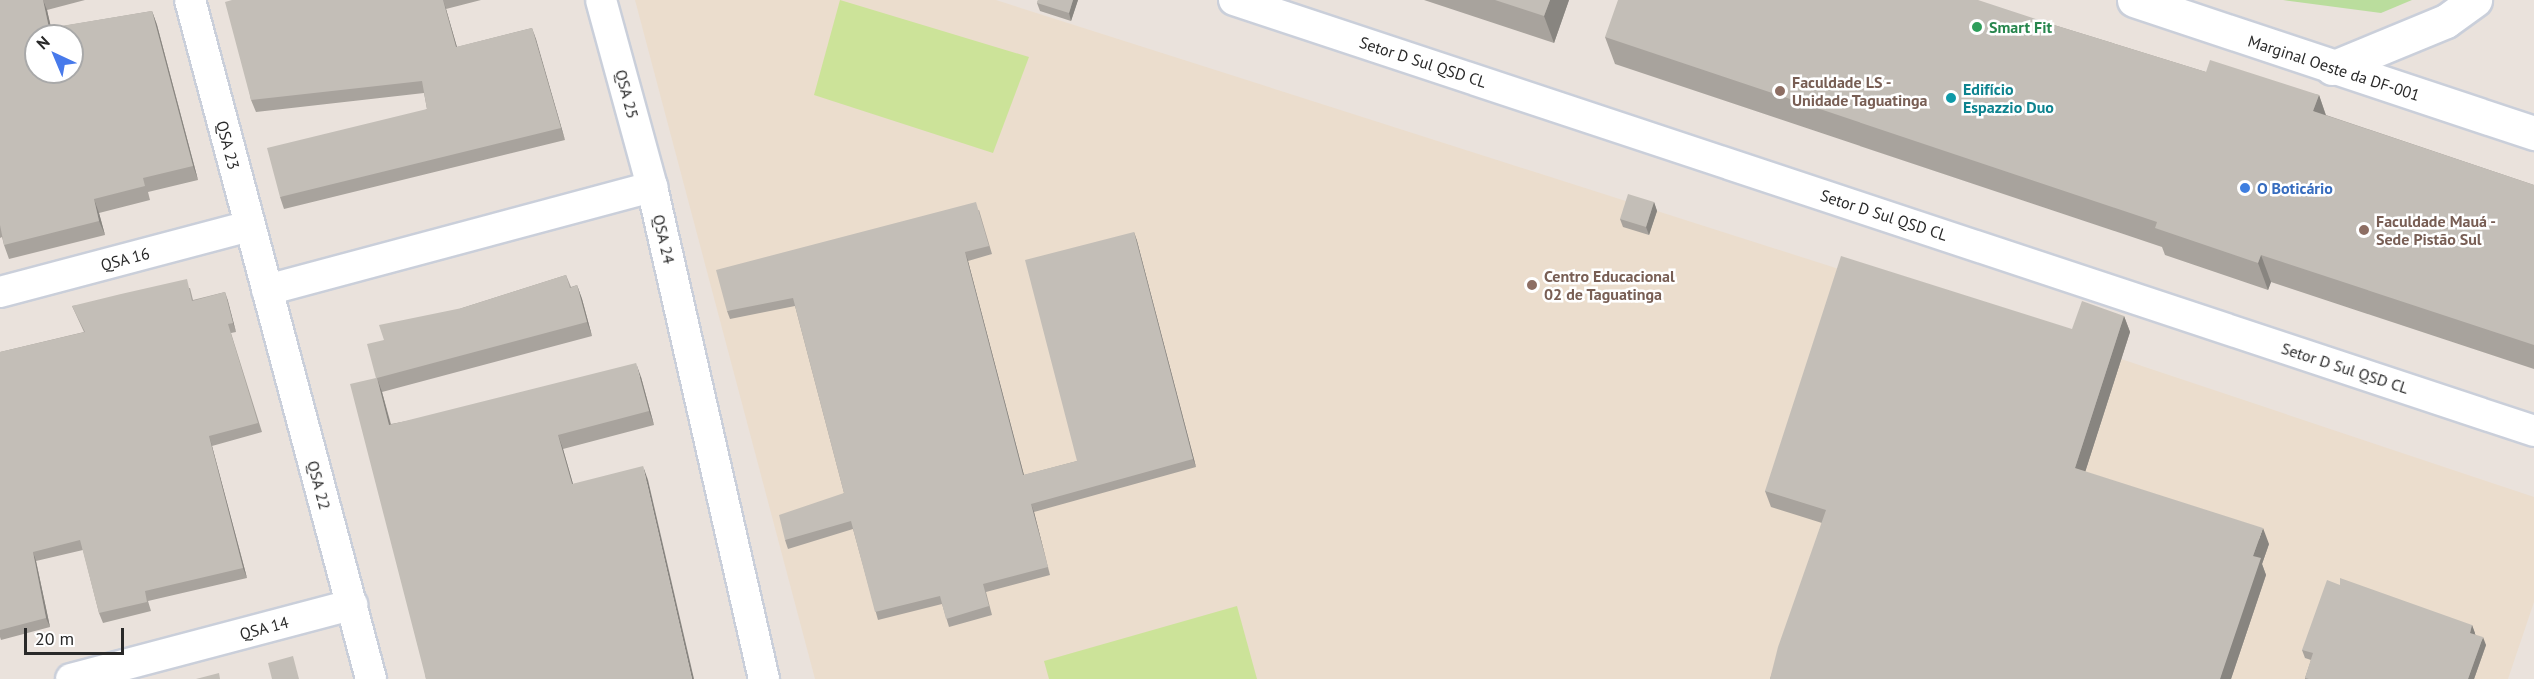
<!DOCTYPE html>
<html>
<head>
<meta charset="utf-8">
<style>
	body { margin:0 }
	#map { position:relative; width:2534px; height:679px; overflow:hidden; background:#eae2dc; font-family:"PT Sans",sans-serif }
	div>[style] { position:absolute }
	[style*='--x'] { left:calc(var(--x)*1px); top:calc(var(--y)*1px); width:calc(var(--w)*1px); rotate:calc(var(--a)*1deg) }
	.education>* { inset:0; background:#ebddcd }
	.green>* { inset:0; background:#badd9d }
	.pitch>* { inset:0; background:#cce399 }
	.roads { filter:drop-shadow(2px 0 #cacfda) drop-shadow(-2px 0 #cacfda) drop-shadow(0 2px #cacfda) drop-shadow(0 -2px #cacfda) }
	.street>* { height:30px; margin:-15px; padding:0 15px; transform-origin:15px; border-radius:15px; background:#fff }
	.secondary>* { height:33px; margin:-16.5px; padding:0 16.5px; transform-origin:16.5px; border-radius:16.5px; background:#fff }
	.wall>* { inset:0; background:#a8a39d }
	.shaded-wall>* { inset:0; background:#888580 }
	.building>* { inset:0; background:#c3beb7 }
	.dots>* { width:16px; height:16px; translate:-50% -50%; box-sizing:border-box; border:3px solid #fff; border-radius:50% }
	span { translate:-50% -50%; white-space:nowrap; text-align:center; line-height:1.15; -webkit-text-stroke:5px #fff; paint-order:stroke }
	.leisure-label { font-size:16px; color:#27864d; font-weight:700 }
	.left { translate:0 -50%; text-align:left }
	.street-label { font-size:16px; color:#292929 }
	.education-label { font-size:16px; color:#785e54; font-weight:700 }
	.culture-label { font-size:16px; color:#0d838f; font-weight:700 }
	.shop-label { font-size:16px; color:#366cbe; font-weight:700 }
	.north { position:absolute; left:24px; top:24px; width:60px; height:60px; box-sizing:border-box; background:#fff; border:2px solid #a9a9a9; border-radius:50%; rotate:316deg; font-size:16px; font-weight:700; line-height:24px; text-align:center; color:#292929 }
	.north::after { content:''; display:block; margin:auto; width:21px; height:27px; background:#487aeb; clip-path:polygon(50% 0,100% 100%,50% 72%,0 100%) }
	.scale { position:absolute; left:24px; top:628px; width:100px; height:27px; box-sizing:border-box; border:3px solid #292929; border-top:0; padding-left:8px; font-size:18px; line-height:21px; white-space:nowrap; color:#292929; -webkit-text-stroke:4px #fff; paint-order:stroke }
</style>
</head>
<body>
<div id="map">
	<div class="education">
		<i style="clip-path:polygon(635px 0,996px 0,2121px 359px,2534px 497px,2534px 602px,2508px 679px,815px 679px)"></i>
	</div>
	<div class="green">
		<i style="clip-path:polygon(2283px 0,2412px 0,2381px 13px)"></i>
	</div>
	<div class="pitch">
		<i style="clip-path:polygon(840px 0,1029px 57px,993px 153px,814px 95px)"></i>
		<i style="clip-path:polygon(1237px 606px,1257px 679px,1049px 679px,1044px 661px)"></i>
	</div>
	<div class="roads">
		<div class="street">
			<i style="--x:190;--y:0;--w:703;--a:75.07"></i>
			<i style="--x:601;--y:0;--w:194;--a:74.7"></i>
			<i style="--x:652;--y:187;--w:505;--a:77.18"></i>
			<i style="--x:1234;--y:0;--w:1370;--a:18.34"></i>
			<i style="--x:267;--y:290;--w:399;--a:-15"></i>
			<i style="--x:0;--y:292;--w:258;--a:-14.8"></i>
			<i style="--x:71;--y:679;--w:291;--a:-14.8"></i>
		</div>
		<div class="secondary">
			<i style="--x:2134;--y:0;--w:422;--a:18.4"></i>
			<i style="--x:2332;--y:68;--w:123;--a:-22.4"></i>
			<i style="--x:2446;--y:21;--w:36;--a:-36"></i>
		</div>
	</div>
	<div class="wall">
		<i style="clip-path:polygon(0 0,85px 0,47px 10px,51px 28px,152px 11px,157px 25px,198px 180px,148px 192px,150px 200px,99px 213px,105px 235px,9px 259px,4px 245px,2px 237px,0 238px)"></i>
		<i style="clip-path:polygon(232px 0,481px 0,446px 9px,457px 47px,532px 28px,565px 140px,284px 209px,280px 197px,427px 109px,424px 93px,256px 112px,251px 100px)"></i>
		<i style="clip-path:polygon(1038px 0,1078px 0,1071px 21px,1040px 11px,1037px 3px)"></i>
		<i style="clip-path:polygon(1424px 0,1569px 0,1554px 43px)"></i>
		<i style="clip-path:polygon(2054px 25px,2206px 72px,2319px 95px,2326px 115px,2534px 185px,2534px 369px,2271px 282px,2268px 290px,2165px 255px,2162px 247px,1615px 64px,1605px 37px)"></i>
		<i style="clip-path:polygon(1654px 202px,1657px 211px,1649px 235px,1623px 227px,1620px 219px)"></i>
		<i style="clip-path:polygon(979px 210px,992px 254px,968px 261px,1024px 475px,1077px 461px,1134px 232px,1137px 241px,1196px 467px,1034px 512px,1050px 575px,986px 592px,992px 615px,949px 627px,942px 604px,878px 620px,853px 529px,788px 549px,785px 540px,844px 493px,795px 306px,730px 319px,727px 311px)"></i>
		<i style="clip-path:polygon(566px 275px,571px 287px,577px 285px,582px 299px,592px 336px,382px 392px,391px 424px,641px 377px,654px 425px,563px 449px,573px 484px,648px 480px,426px 679px,376px 378px,384px 340px,462px 308px)"></i>
		<i style="clip-path:polygon(190px 288px,193px 300px,225px 292px,236px 332px,231px 333px,262px 432px,212px 446px,247px 578px,148px 601px,151px 611px,103px 623px,99px 613px,83px 550px,36px 561px,50px 627px,1px 640px,0 637px,0 352px,84px 332px,72px 306px)"></i>
		<i style="clip-path:polygon(2124px 316px,2130px 332px,2085px 472px,2269px 544px,2262px 564px,2266px 575px,2231px 679px,1770px 679px,1822px 523px,1771px 507px,1765px 491px)"></i>
		<i style="clip-path:polygon(2472px 625px,2475px 634px,2486px 645px,2474px 679px,2305px 679px,2305px 678px,2311px 660px,2305px 658px,2302px 650px)"></i>
	</div>
	<div class="shaded-wall">
		<i style="clip-path:polygon(43px 0,47px 10px,53px 36px,49px 28px)"></i>
		<i style="clip-path:polygon(443px 0,446px 9px,460px 58px,456px 47px)"></i>
		<i style="clip-path:polygon(1073px 0,1078px 0,1071px 21px,1069px 13px)"></i>
		<i style="clip-path:polygon(1550px 0,1569px 0,1554px 43px,1544px 16px)"></i>
		<i style="clip-path:polygon(152px 11px,157px 25px,198px 180px,193px 166px)"></i>
		<i style="clip-path:polygon(532px 28px,536px 39px,565px 140px,561px 128px)"></i>
		<i style="clip-path:polygon(2319px 95px,2328px 122px,2313px 111px)"></i>
		<i style="clip-path:polygon(94px 199px,99px 213px,105px 235px,99px 221px)"></i>
		<i style="clip-path:polygon(1654px 202px,1657px 211px,1649px 235px,1646px 227px)"></i>
		<i style="clip-path:polygon(1134px 232px,1137px 241px,1196px 467px,1193px 459px)"></i>
		<i style="clip-path:polygon(965px 252px,968px 261px,1026px 483px,1023px 475px)"></i>
		<i style="clip-path:polygon(2261px 255px,2271px 282px,2268px 290px,2258px 263px)"></i>
		<i style="clip-path:polygon(577px 285px,582px 299px,592px 336px,587px 322px)"></i>
		<i style="clip-path:polygon(225px 292px,228px 301px,236px 332px,233px 323px)"></i>
		<i style="clip-path:polygon(2124px 316px,2130px 332px,2081px 485px,2075px 468px)"></i>
		<i style="clip-path:polygon(636px 363px,641px 377px,654px 425px,649px 411px)"></i>
		<i style="clip-path:polygon(377px 378px,382px 392px,394px 438px,389px 425px)"></i>
		<i style="clip-path:polygon(558px 435px,563px 449px,577px 498px,572px 484px)"></i>
		<i style="clip-path:polygon(209px 436px,212px 446px,247px 578px,243px 568px)"></i>
		<i style="clip-path:polygon(643px 466px,648px 480px,694px 679px,692px 679px)"></i>
		<i style="clip-path:polygon(1031px 504px,1034px 512px,1050px 575px,1048px 567px)"></i>
		<i style="clip-path:polygon(2263px 528px,2269px 544px,2262px 564px,2266px 575px,2231px 679px,2220px 679px,2253px 556px)"></i>
		<i style="clip-path:polygon(33px 552px,36px 561px,50px 627px,46px 618px)"></i>
		<i style="clip-path:polygon(2472px 625px,2475px 633px,2473px 641px,2470px 633px)"></i>
		<i style="clip-path:polygon(2483px 637px,2486px 645px,2474px 679px,2468px 679px)"></i>
	</div>
	<div class="building">
		<i style="clip-path:polygon(evenodd,0 0,43px 0,49px 28px,152px 11px,193px 166px,143px 178px,145px 186px,94px 199px,99px 221px,4px 245px,0 225px,0 0,36px 36px,72px 36px,72px 72px,36px 72px,36px 36px)"></i>
		<i style="clip-path:polygon(232px 0,443px 0,456px 47px,532px 28px,561px 128px,280px 197px,267px 148px,427px 109px,422px 81px,251px 100px,225px 2px)"></i>
		<i style="clip-path:polygon(1038px 0,1073px 0,1069px 13px,1037px 3px)"></i>
		<i style="clip-path:polygon(1495px 0,1550px 0,1544px 16px)"></i>
		<i style="clip-path:polygon(1618px 0,1978px 0,2054px 25px,2206px 72px,2210px 60px,2319px 95px,2313px 111px,2534px 185px,2534px 345px,2261px 255px,2258px 263px,2155px 228px,2157px 222px,1605px 37px)"></i>
		<i style="clip-path:polygon(1628px 194px,1654px 202px,1646px 227px,1620px 219px)"></i>
		<i style="clip-path:polygon(976px 202px,989px 246px,965px 252px,1023px 475px,1077px 461px,1025px 260px,1134px 232px,1193px 459px,1031px 504px,1048px 567px,983px 584px,989px 606px,946px 619px,940px 596px,875px 612px,851px 521px,785px 540px,779px 515px,844px 493px,793px 298px,727px 311px,716px 270px)"></i>
		<i style="clip-path:polygon(1841px 256px,2072px 329px,2082px 301px,2124px 316px,2075px 468px,2263px 528px,2253px 556px,2261px 558px,2220px 679px,1770px 679px,1778px 647px,1826px 510px,1765px 491px)"></i>
		<i style="clip-path:polygon(566px 275px,570px 288px,577px 285px,587px 322px,377px 378px,389px 425px,636px 363px,649px 411px,558px 435px,572px 484px,643px 466px,692px 679px,426px 679px,350px 384px,376px 378px,367px 344px,384px 340px,379px 325px,462px 308px)"></i>
		<i style="clip-path:polygon(187px 279px,192px 301px,225px 292px,233px 323px,228px 324px,258px 423px,209px 436px,243px 568px,145px 591px,147px 602px,99px 613px,80px 540px,33px 552px,46px 618px,0 630px,0 352px,85px 332px,72px 306px,121px 294px)"></i>
		<i style="clip-path:polygon(2340px 578px,2472px 625px,2470px 633px,2483px 637px,2468px 679px,2309px 679px,2305px 678px,2313px 653px,2302px 650px,2327px 580px,2340px 585px)"></i>
		<i style="clip-path:polygon(293px 656px,299px 679px,272px 679px,268px 663px)"></i>
		<i style="clip-path:polygon(219px 673px,220px 679px,196px 679px)"></i>
	</div>
	<div class="dots">
		<i style="left:1977px;top:27px;background:#2e9e5b"></i>
		<i style="left:1780px;top:91px;background:#8d6e63"></i>
		<i style="left:1951px;top:98px;background:#0f9aa8"></i>
		<i style="left:2245px;top:188px;background:#3f7fe0"></i>
		<i style="left:2364px;top:230px;background:#8d6e63"></i>
		<i style="left:1532px;top:285px;background:#8d6e63"></i>
	</div>
	<div class="leisure-label">
		<span class="left" style="left:1989px;top:27px">Smart Fit</span>
	</div>
	<div class="street-label">
		<span style="left:1423px;top:62px;rotate:18deg">Setor D Sul QSD CL</span>
		<span style="left:2334px;top:68px;rotate:18deg">Marginal Oeste da DF-001</span>
		<span style="left:627px;top:94px;rotate:75deg">QSA 25</span>
		<span style="left:228px;top:145px;rotate:75deg">QSA 23</span>
		<span style="left:1884px;top:215px;rotate:18deg">Setor D Sul QSD CL</span>
		<span style="left:664px;top:239px;rotate:77deg">QSA 24</span>
		<span style="left:125px;top:259px;rotate:-15deg">QSA 16</span>
		<span style="left:2345px;top:368px;rotate:18deg">Setor D Sul QSD CL</span>
		<span style="left:319px;top:485px;rotate:75deg">QSA 22</span>
		<span style="left:264px;top:628px;rotate:-15deg">QSA 14</span>
	</div>
	<div class="education-label">
		<span class="left" style="left:1792px;top:91px">Faculdade LS -<br>Unidade Taguatinga</span>
		<span class="left" style="left:2376px;top:230px">Faculdade Mauá -<br>Sede Pistão Sul</span>
		<span class="left" style="left:1544px;top:285px">Centro Educacional<br>02 de Taguatinga</span>
	</div>
	<div class="culture-label">
		<span class="left" style="left:1963px;top:98px">Edifício<br>Espazzio Duo</span>
	</div>
	<div class="shop-label">
		<span class="left" style="left:2257px;top:188px">O Boticário</span>
	</div>
	<div class="north">N</div>
	<div class="scale">20 m</div>
</div>
</body>
</html>
